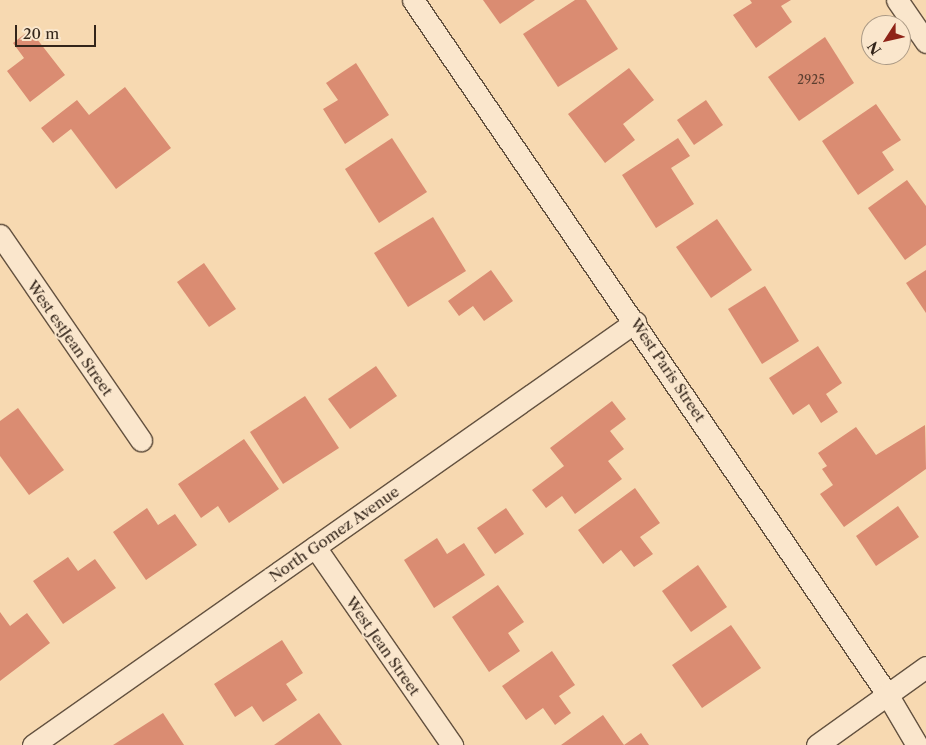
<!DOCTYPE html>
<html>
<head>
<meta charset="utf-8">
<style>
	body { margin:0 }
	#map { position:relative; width:926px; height:745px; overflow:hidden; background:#f7d9b1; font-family:"Libre Caslon Text",serif }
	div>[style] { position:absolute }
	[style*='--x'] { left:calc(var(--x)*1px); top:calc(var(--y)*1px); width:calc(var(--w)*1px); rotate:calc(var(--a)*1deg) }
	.building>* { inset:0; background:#da8c72 }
	.roads { filter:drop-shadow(1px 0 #645240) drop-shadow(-1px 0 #645240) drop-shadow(0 1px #645240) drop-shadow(0 -1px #645240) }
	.minor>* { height:21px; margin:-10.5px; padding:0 10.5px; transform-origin:10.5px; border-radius:10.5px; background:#fae6cc }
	span { translate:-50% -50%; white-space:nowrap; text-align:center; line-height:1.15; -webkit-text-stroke:4.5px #fae6cc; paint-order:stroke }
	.number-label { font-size:12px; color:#5d3f30 }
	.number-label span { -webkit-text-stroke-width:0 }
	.street-label { font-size:15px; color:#33251a }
	.north { position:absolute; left:861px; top:15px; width:50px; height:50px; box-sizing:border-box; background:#fae6cc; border:1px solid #aa9985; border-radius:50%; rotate:235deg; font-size:14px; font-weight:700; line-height:20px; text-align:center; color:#33251a }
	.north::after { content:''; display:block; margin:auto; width:18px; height:22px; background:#8f2418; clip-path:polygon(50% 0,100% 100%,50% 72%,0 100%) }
	.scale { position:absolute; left:15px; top:25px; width:81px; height:22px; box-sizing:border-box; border:2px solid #33251a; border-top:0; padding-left:6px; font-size:15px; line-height:18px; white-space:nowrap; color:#33251a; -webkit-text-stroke:4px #fae6cc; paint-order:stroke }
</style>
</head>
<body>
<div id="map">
	<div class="building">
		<i style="clip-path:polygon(483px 0,535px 0,500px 24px)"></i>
		<i style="clip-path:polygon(575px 0,586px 0,618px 49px,558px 87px,523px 34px)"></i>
		<i style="clip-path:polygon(750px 0,791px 0,781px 6px,792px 22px,756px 48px,733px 15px,752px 3px)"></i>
		<i style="clip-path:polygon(30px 30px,65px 75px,30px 102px,7px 71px,24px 58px,13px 43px)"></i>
		<i style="clip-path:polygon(825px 37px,854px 83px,799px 121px,768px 77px)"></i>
		<i style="clip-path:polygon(356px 63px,389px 115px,345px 144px,323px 109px,338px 100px,326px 83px)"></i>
		<i style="clip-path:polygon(629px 68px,654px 100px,623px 124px,635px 140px,605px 163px,568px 114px)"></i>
		<i style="clip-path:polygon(125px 87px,171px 148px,116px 189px,71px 129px,53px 143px,41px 128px,77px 100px,89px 115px)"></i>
		<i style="clip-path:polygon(706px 100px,723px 125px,694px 145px,677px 120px)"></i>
		<i style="clip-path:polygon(876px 104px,901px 140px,882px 152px,894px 170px,858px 195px,822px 141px)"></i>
		<i style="clip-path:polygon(392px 138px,427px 192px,379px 223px,345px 169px)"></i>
		<i style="clip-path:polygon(678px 138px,690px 156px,671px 168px,694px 204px,656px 228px,622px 175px)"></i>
		<i style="clip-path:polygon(907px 180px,926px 206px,926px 245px,905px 260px,868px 208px)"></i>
		<i style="clip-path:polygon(433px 217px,466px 271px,408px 307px,374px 253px)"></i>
		<i style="clip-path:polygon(717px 219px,752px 270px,711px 298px,676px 247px)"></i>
		<i style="clip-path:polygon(204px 263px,236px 309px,209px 327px,177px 282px)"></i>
		<i style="clip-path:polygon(491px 270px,513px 301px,484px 321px,473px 306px,459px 316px,448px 301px)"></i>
		<i style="clip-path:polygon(926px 270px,926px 313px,906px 283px)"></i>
		<i style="clip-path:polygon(765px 286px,799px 341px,762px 364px,728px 309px)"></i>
		<i style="clip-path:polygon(818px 346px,842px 383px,826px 394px,838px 412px,821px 423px,809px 404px,793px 415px,769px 378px)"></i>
		<i style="clip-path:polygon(376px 366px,397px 396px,350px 429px,328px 399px)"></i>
		<i style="clip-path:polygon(305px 396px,339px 448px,283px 484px,250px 432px)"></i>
		<i style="clip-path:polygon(612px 401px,626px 419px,610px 431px,624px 449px,608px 461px,622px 479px,575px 514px,562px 496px,546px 508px,532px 490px,564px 466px,550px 448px)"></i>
		<i style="clip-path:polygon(18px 408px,64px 470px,29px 495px,0 456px,0 421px)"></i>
		<i style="clip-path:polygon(925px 425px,926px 469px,844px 527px,820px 494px,833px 485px,822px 469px,827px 466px,818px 453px,856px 427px,876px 455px)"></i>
		<i style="clip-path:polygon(244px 439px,279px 489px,229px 523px,218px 506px,201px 518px,178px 484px)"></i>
		<i style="clip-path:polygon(635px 488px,660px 523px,640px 537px,653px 554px,634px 567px,621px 550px,603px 564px,578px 530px)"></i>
		<i style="clip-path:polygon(898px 506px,919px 537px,876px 566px,856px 536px)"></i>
		<i style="clip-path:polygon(147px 508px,158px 525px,175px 514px,197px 545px,146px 580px,113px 532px)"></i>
		<i style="clip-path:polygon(506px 508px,524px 534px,495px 554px,477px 528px)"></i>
		<i style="clip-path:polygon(437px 538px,447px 554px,464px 543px,485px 575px,434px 608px,404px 560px)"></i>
		<i style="clip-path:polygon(68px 557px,78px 571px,95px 559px,116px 588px,63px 624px,33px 581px)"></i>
		<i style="clip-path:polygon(698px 565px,727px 607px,691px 632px,662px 591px)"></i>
		<i style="clip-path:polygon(498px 585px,524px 622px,508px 633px,520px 651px,489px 672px,452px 617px)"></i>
		<i style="clip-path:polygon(0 612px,10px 626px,27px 613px,50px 643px,0 681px)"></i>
		<i style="clip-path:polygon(731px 625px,761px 668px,702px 708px,672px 665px)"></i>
		<i style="clip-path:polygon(282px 640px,303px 673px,286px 684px,297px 700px,263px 722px,252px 706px,235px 717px,214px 684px)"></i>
		<i style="clip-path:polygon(552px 651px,575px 685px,559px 696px,571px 713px,555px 725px,543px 708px,526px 720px,502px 686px)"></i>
		<i style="clip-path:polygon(163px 713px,184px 745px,113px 745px)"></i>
		<i style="clip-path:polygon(319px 713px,342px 745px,274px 745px)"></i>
		<i style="clip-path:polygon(603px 715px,624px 745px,641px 733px,649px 745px,561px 745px)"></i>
	</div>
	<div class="roads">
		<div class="minor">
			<i style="--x:413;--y:0;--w:840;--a:55.67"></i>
			<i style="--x:887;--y:694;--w:59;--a:59.5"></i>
			<i style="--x:897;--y:0;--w:51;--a:55.4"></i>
			<i style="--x:0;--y:235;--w:249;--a:55.5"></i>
			<i style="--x:315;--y:547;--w:241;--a:55.3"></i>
			<i style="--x:33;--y:745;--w:736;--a:-35.09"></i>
			<i style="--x:817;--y:745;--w:134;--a:-35.6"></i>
		</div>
	</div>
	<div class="number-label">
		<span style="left:811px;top:80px">2925</span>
	</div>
	<div class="street-label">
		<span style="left:70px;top:338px;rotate:55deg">West estJean Street</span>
		<span style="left:668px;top:370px;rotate:56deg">West Paris Street</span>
		<span style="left:334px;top:534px;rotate:-35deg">North Gomez Avenue</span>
		<span style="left:383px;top:646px;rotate:55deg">West Jean Street</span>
	</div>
	<div class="north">N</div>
	<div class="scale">20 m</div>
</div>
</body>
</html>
